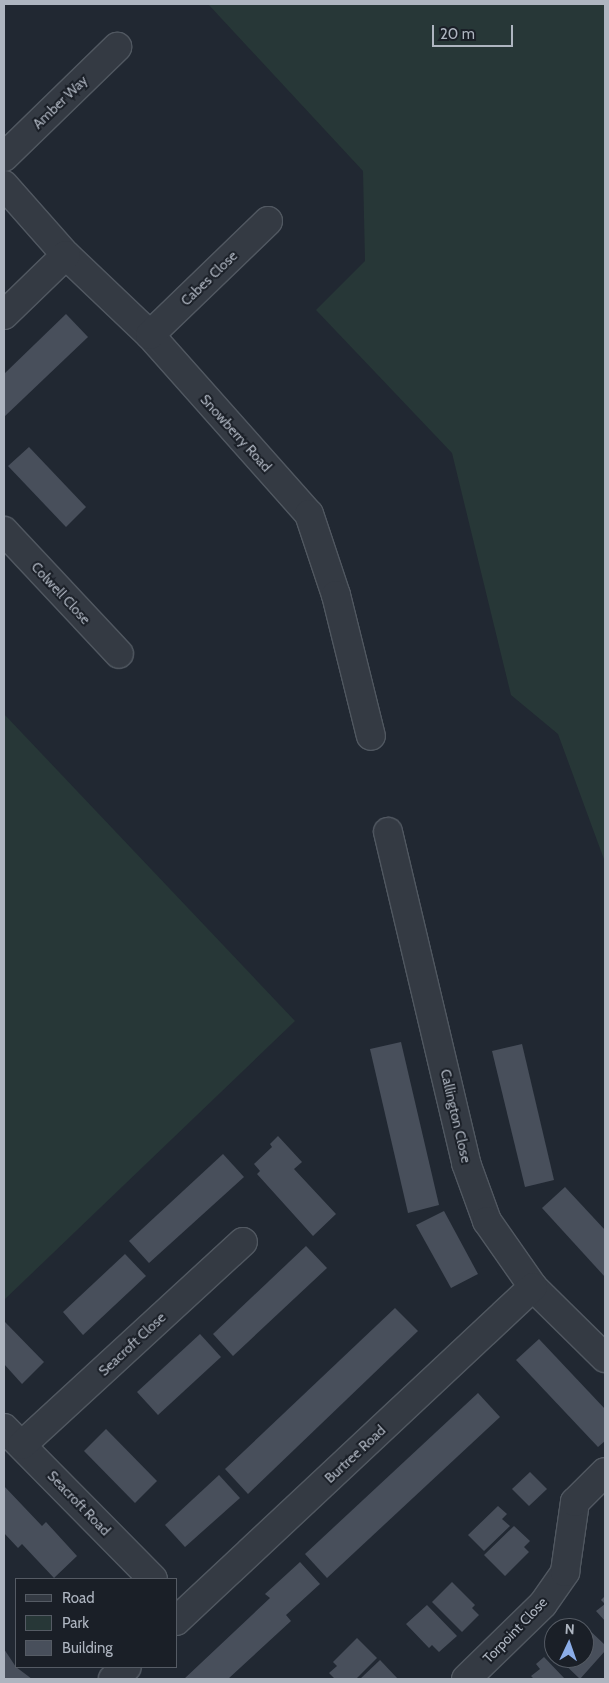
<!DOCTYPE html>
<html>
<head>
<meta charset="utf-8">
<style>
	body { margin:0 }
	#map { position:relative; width:609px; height:1683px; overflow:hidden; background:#212832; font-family:Cabin,sans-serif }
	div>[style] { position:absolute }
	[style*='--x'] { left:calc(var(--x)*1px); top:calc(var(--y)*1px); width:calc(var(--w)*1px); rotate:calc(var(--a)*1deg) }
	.green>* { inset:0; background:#273737 }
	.building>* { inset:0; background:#484f5b }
	.roads { filter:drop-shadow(1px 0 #515861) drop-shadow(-1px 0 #515861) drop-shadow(0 1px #515861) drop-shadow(0 -1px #515861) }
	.minor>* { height:28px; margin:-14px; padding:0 14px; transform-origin:14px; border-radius:14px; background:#343a43 }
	span { translate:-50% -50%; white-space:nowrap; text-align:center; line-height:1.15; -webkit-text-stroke:4px #1a1f27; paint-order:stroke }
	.street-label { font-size:14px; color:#aeb5c0 }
	.frame { position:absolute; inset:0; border:5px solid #aeb5c0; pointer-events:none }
	.legend { position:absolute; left:15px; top:1578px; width:162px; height:90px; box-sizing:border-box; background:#1a1f27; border:1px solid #555b64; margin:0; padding:6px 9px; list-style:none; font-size:15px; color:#aeb5c0 }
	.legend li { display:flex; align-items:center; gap:10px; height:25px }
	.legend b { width:25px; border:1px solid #555b64 }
	.north { position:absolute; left:544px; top:1618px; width:50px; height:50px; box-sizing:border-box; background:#1a1f27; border:1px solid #555b64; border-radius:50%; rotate:3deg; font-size:14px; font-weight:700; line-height:20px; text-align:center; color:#aeb5c0 }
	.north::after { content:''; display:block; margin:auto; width:18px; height:22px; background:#8bade8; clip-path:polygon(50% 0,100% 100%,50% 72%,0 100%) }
	.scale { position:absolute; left:432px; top:25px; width:81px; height:22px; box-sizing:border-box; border:2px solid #aeb5c0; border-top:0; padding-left:6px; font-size:15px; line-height:18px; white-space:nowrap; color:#aeb5c0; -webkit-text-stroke:4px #1a1f27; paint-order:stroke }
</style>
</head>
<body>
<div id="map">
	<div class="green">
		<i style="clip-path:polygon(208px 4px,605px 4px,605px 862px,558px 734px,511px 695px,452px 453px,316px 310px,365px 261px,363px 171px)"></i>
		<i style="clip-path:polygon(4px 714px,295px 1021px,4px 1300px)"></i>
	</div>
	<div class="building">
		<i style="clip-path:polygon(66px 314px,88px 337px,4px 417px,4px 374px)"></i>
		<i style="clip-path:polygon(29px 447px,86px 507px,66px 527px,8px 466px)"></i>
		<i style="clip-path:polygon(401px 1042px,439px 1205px,408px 1213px,370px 1049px)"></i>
		<i style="clip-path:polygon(522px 1044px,554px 1180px,525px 1187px,492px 1051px)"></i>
		<i style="clip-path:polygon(278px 1136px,302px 1162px,294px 1169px,336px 1214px,313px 1236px,257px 1174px,260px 1171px,254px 1164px,272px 1147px,270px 1144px)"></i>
		<i style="clip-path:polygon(223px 1154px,244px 1177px,149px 1263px,129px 1241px)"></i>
		<i style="clip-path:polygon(565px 1187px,605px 1230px,605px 1277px,542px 1208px)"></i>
		<i style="clip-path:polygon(444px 1211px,478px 1274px,451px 1288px,416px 1225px)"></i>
		<i style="clip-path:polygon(306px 1246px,327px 1268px,233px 1356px,213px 1334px)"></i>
		<i style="clip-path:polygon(125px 1254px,146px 1276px,83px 1335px,63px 1312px)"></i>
		<i style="clip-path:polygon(395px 1308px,418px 1331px,248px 1494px,225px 1469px)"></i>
		<i style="clip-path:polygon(4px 1321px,44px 1362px,22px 1384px,4px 1364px)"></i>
		<i style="clip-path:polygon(200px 1334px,221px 1357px,158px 1415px,137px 1392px)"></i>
		<i style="clip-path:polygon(539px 1339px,605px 1409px,605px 1441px,598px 1447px,516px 1360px)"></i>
		<i style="clip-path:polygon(478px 1393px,500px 1417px,327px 1578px,305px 1554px)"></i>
		<i style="clip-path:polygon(106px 1429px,157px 1481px,135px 1503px,84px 1451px)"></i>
		<i style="clip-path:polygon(530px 1472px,547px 1489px,529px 1506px,512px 1489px)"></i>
		<i style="clip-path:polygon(219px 1475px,240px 1498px,185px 1547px,165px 1525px)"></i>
		<i style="clip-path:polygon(4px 1486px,42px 1526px,46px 1522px,77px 1556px,54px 1578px,22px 1544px,18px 1548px,4px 1533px)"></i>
		<i style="clip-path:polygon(498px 1506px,507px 1514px,502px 1519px,510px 1526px,484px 1551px,468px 1535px)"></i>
		<i style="clip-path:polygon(514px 1526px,530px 1541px,524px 1547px,529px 1552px,505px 1576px,484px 1555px)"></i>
		<i style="clip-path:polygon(300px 1562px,320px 1584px,286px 1615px,291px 1621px,228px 1679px,184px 1679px,270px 1598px,265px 1594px)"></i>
		<i style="clip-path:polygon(452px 1582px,475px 1605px,472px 1608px,479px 1615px,462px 1632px,432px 1602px)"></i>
		<i style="clip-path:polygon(605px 1596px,605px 1621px,596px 1611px,605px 1604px,601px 1600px)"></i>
		<i style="clip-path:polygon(427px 1605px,457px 1636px,439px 1652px,432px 1645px,429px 1648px,406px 1624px)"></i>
		<i style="clip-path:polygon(584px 1625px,605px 1645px,605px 1651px,580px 1679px,558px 1658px,584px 1658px)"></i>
		<i style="clip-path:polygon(357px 1638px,377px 1658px,356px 1679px,335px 1679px,329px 1673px,337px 1666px,333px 1662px)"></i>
		<i style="clip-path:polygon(4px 1649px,16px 1667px,32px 1679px,4px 1679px)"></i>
		<i style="clip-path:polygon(544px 1657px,565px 1679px,534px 1679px,531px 1676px,540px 1669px,536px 1664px)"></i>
		<i style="clip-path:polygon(380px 1660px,398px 1679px,360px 1679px)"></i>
	</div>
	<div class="roads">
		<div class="minor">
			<i style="--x:4;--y:157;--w:158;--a:-44.2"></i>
			<i style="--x:4;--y:185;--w:94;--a:48.5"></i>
			<i style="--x:66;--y:255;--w:116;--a:43.6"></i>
			<i style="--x:150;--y:335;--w:239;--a:48.4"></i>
			<i style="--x:309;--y:514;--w:85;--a:71.6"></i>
			<i style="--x:336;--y:595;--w:145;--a:76.1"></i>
			<i style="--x:4;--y:315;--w:86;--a:-44.1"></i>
			<i style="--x:150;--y:335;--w:164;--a:-44"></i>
			<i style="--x:4;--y:531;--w:168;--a:46.9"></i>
			<i style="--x:388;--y:832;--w:340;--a:76.7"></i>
			<i style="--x:466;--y:1163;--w:62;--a:70.1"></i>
			<i style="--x:487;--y:1221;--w:80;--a:55.1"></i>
			<i style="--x:533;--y:1287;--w:101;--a:44.6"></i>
			<i style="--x:4;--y:1428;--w:212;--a:45.4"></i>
			<i style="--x:22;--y:1445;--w:300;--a:-42.6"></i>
			<i style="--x:176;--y:1621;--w:489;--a:-43.1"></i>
			<i style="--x:113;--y:1679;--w:18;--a:-41"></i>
			<i style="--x:466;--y:1679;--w:107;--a:-44.2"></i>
			<i style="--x:543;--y:1604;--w:39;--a:-55"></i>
			<i style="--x:565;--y:1572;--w:71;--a:-81.9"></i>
			<i style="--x:575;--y:1502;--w:42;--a:-45"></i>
		</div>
	</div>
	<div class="street-label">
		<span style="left:60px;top:102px;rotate:-44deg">Amber Way</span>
		<span style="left:209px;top:278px;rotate:-44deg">Cabes Close</span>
		<span style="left:236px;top:433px;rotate:48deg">Snowberry Road</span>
		<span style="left:61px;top:593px;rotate:47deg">Colwell Close</span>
		<span style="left:456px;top:1116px;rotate:77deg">Callington Close</span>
		<span style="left:132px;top:1344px;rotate:-43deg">Seacroft Close</span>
		<span style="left:355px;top:1454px;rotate:-43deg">Burtree Road</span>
		<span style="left:79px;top:1503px;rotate:46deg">Seacroft Road</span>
		<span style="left:515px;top:1630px;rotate:-46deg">Torpoint Close</span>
	</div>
	<div class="frame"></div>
	<ul class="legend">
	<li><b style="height:6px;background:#343a43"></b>Road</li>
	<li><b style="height:14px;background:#273737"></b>Park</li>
	<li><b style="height:14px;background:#484f5b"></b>Building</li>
	</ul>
	<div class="north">N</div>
	<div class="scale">20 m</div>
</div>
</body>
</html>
